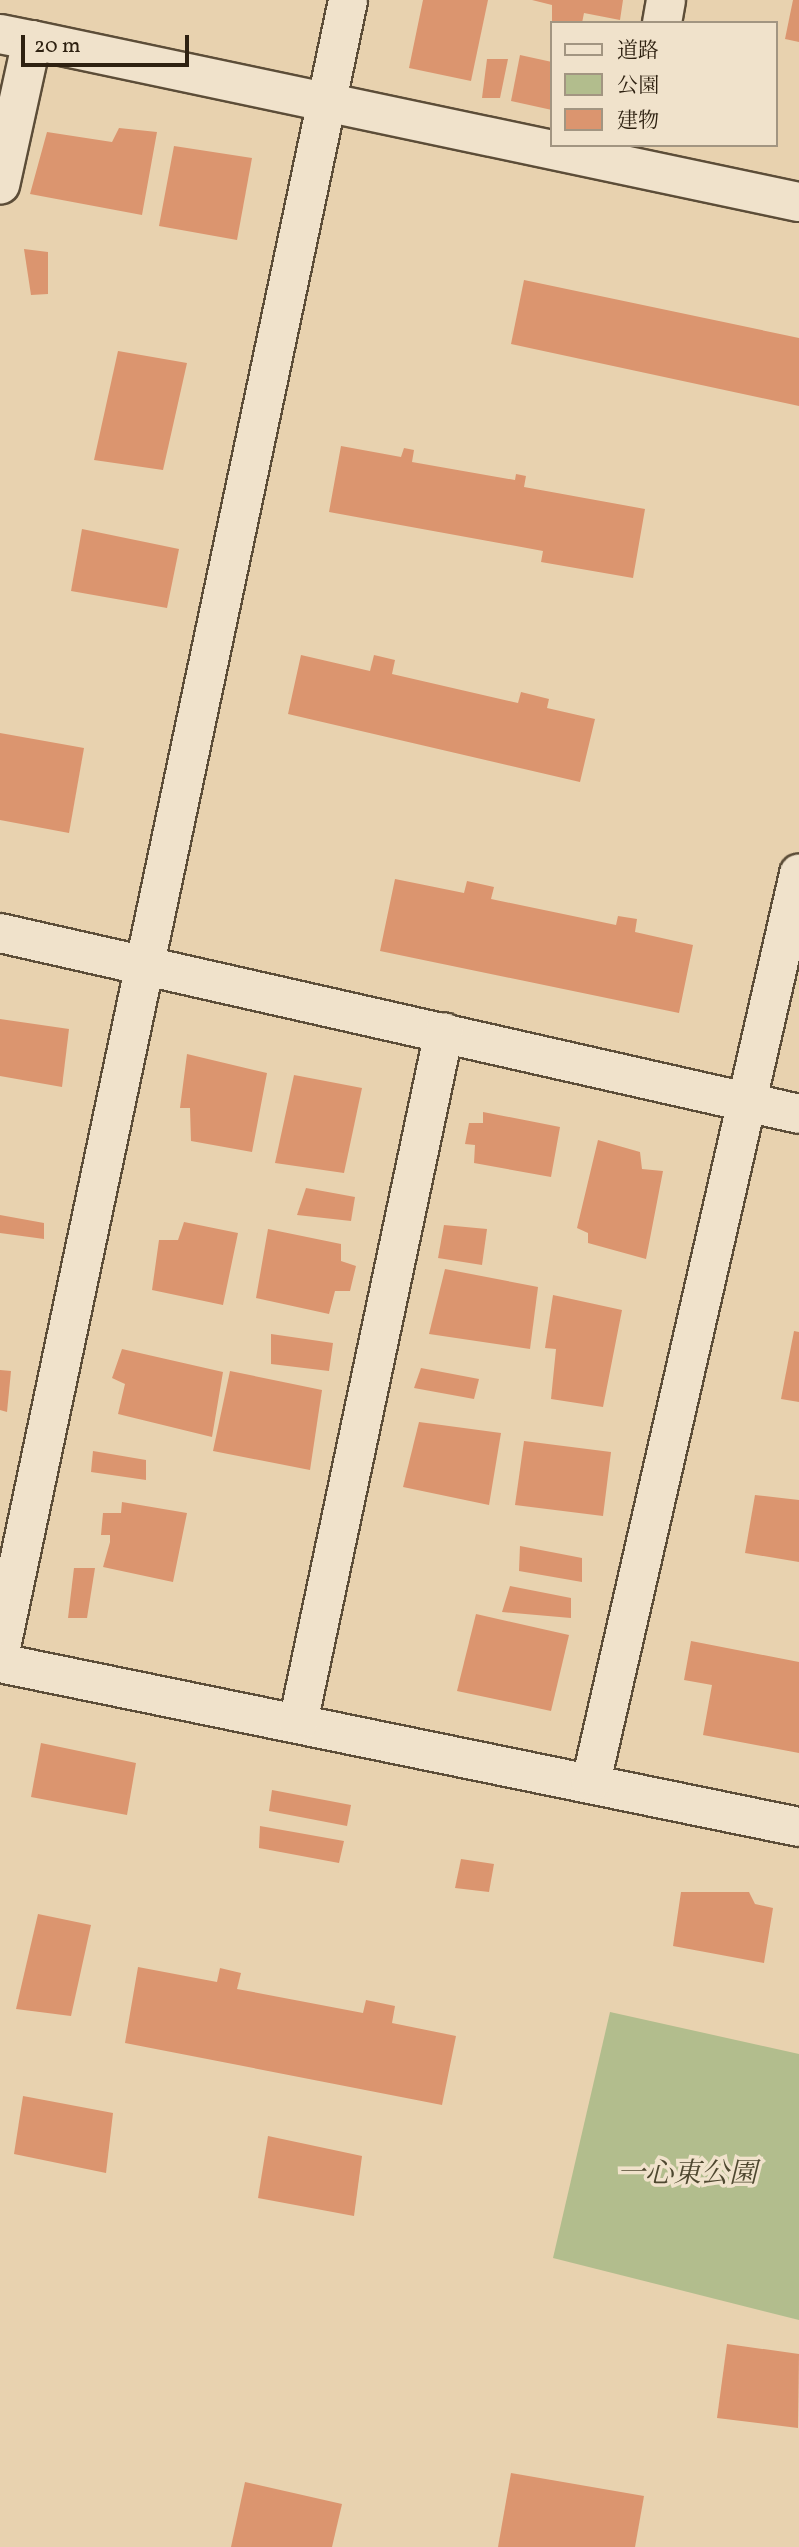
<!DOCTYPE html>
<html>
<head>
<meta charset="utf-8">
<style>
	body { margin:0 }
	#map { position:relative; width:799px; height:2547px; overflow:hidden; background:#e8d2af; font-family:Vollkorn,"Noto Serif JP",serif }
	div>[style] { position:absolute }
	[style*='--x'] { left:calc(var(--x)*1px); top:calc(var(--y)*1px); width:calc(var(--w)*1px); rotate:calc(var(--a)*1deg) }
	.green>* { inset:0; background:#b2bd8d }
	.building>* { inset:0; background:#db956f }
	.roads { filter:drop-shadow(2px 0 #5c4d38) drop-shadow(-2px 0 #5c4d38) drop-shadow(0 2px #5c4d38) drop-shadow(0 -2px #5c4d38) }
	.minor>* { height:38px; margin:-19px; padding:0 19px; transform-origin:19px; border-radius:19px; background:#f0e2cb }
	span { translate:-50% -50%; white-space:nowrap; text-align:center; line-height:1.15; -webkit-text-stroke:7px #f0e2cb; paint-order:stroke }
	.park-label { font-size:28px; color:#4f4830; font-style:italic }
	.legend { position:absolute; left:550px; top:21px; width:228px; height:126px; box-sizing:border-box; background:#f0e2cb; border:2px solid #a29581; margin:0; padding:9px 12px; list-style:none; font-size:21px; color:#2e2111 }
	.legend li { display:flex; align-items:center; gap:14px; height:35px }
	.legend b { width:35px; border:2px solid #a29581 }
	.scale { position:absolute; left:21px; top:35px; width:168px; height:32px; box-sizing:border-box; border:4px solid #2e2111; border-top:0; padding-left:9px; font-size:21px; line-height:24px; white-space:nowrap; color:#2e2111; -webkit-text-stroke:5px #f0e2cb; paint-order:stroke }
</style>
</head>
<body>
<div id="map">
	<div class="green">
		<i style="clip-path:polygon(610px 2012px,799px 2054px,799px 2320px,553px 2258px)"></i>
	</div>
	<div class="building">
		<i style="clip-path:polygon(423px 0,488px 0,471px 81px,409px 68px)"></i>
		<i style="clip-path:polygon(532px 0,623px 0,620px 20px,584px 13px,582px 23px,552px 23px,552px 29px,552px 5px)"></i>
		<i style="clip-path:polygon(793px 0,799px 0,799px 42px,785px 39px)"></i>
		<i style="clip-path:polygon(520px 55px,552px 62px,552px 110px,511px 101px)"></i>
		<i style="clip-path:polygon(487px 59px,508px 59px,500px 98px,482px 98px)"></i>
		<i style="clip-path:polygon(119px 128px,157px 132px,142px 215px,30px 194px,47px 132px,112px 142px)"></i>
		<i style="clip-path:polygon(174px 146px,252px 158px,237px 240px,159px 226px)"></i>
		<i style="clip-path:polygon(24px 249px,48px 252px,48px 294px,31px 295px)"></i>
		<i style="clip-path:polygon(524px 280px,799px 338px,799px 406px,511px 344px)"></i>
		<i style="clip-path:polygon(118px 351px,187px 363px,163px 470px,94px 460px)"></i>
		<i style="clip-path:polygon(341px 446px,401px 457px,404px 448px,414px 450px,412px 462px,515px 480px,516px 474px,526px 476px,524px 487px,645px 509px,633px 578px,541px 562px,543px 551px,329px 512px)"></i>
		<i style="clip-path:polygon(82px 529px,179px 549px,167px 608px,71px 591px)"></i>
		<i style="clip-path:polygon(301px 655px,370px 671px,374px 655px,395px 660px,392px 674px,518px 703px,521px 692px,549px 699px,547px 708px,595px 719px,580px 782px,288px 714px)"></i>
		<i style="clip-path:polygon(0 733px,84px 748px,69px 833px,0 820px)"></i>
		<i style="clip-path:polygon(395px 879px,464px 893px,467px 881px,494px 887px,491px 899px,616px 925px,618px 916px,637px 919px,635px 932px,693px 945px,679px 1013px,380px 951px)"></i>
		<i style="clip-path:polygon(0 1019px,69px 1029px,62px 1087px,0 1076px)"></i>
		<i style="clip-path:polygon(187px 1054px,267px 1073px,252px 1152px,191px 1141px,190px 1108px,180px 1108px)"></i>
		<i style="clip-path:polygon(294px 1075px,362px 1088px,344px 1173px,275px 1163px)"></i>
		<i style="clip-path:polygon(483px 1112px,560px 1127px,551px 1177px,474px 1163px,475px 1145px,465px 1144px,469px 1123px,483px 1123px)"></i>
		<i style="clip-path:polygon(598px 1140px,640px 1152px,642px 1169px,663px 1171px,646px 1259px,588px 1243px,588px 1233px,577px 1228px)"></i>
		<i style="clip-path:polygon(306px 1188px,355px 1197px,351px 1221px,297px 1215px)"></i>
		<i style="clip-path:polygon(0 1215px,44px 1223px,44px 1239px,0 1233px)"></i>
		<i style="clip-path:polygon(184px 1222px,238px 1233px,223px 1305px,152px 1290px,159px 1240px,178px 1240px)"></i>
		<i style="clip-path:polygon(444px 1225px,487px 1229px,482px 1265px,438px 1258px)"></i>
		<i style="clip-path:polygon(268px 1229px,341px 1244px,341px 1261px,356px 1266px,350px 1291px,335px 1291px,329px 1314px,256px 1298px)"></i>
		<i style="clip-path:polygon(445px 1269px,538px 1287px,530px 1349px,429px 1334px)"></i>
		<i style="clip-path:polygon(553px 1295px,622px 1310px,603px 1407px,551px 1399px,556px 1349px,545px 1348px)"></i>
		<i style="clip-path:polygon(794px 1331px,799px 1332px,799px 1402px,781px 1399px)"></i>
		<i style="clip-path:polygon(271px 1334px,333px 1343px,329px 1371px,271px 1364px)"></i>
		<i style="clip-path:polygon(122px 1349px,223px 1372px,212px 1437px,118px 1414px,125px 1384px,112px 1378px)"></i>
		<i style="clip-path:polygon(421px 1368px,479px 1379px,474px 1399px,414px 1388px)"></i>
		<i style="clip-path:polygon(0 1370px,11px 1371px,7px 1412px,0 1410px)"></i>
		<i style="clip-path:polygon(230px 1371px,322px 1390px,310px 1470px,213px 1451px)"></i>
		<i style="clip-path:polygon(419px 1422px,501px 1433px,489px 1505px,403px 1487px)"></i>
		<i style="clip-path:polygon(524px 1441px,611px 1452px,603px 1516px,515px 1505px)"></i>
		<i style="clip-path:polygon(93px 1451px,146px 1460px,146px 1480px,91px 1472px)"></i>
		<i style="clip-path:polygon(755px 1495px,799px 1500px,799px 1562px,745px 1553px)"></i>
		<i style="clip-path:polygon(122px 1502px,187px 1513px,173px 1582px,103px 1567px,110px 1542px,110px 1535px,101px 1535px,103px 1513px,121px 1513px)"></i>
		<i style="clip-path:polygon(520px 1546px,582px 1558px,582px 1582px,519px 1571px)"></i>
		<i style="clip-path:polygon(74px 1568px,95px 1568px,87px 1618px,68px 1618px)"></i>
		<i style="clip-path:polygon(510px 1586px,571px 1598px,571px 1618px,502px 1612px)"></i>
		<i style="clip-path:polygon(476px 1614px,569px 1635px,551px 1711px,457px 1691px)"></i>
		<i style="clip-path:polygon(691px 1641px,799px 1662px,799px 1753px,703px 1735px,712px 1685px,684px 1680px)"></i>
		<i style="clip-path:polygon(41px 1743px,136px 1763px,127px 1815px,31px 1797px)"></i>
		<i style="clip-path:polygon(272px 1790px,351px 1805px,347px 1826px,269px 1811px)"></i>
		<i style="clip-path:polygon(260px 1826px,344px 1841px,339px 1863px,259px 1848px)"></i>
		<i style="clip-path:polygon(461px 1859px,494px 1864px,489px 1892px,455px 1888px)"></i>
		<i style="clip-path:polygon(681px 1892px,749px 1892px,755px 1904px,773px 1908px,764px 1963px,673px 1946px)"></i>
		<i style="clip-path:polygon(38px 1914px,91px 1925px,71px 2016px,16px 2009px)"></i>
		<i style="clip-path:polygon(138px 1967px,217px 1982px,220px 1968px,241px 1973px,237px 1989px,363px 2013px,366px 2000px,395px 2006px,392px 2023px,456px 2036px,442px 2105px,125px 2043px)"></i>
		<i style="clip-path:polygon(23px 2096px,113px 2113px,106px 2173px,14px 2154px)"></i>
		<i style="clip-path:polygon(268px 2136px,362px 2156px,354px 2216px,258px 2198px)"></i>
		<i style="clip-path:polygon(727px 2344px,799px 2354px,798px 2428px,717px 2418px)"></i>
		<i style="clip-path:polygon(511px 2473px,644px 2496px,635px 2547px,498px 2547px)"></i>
		<i style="clip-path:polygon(245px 2482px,342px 2504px,332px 2547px,231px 2547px)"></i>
	</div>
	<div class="roads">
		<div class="minor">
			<i style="--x:662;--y:23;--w:23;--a:-80"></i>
			<i style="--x:0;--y:34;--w:33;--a:11"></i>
			<i style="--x:32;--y:40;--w:148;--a:102.4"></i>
			<i style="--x:32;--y:40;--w:784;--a:11.93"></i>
			<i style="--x:0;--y:933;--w:819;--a:12.76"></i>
			<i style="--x:0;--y:1652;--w:1688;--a:-78.1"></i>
			<i style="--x:0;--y:1663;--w:816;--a:11.6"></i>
			<i style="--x:298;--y:1723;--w:706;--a:-78.07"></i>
			<i style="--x:591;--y:1782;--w:932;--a:-77.1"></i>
		</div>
	</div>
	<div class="park-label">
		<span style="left:687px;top:2175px">一心東公園</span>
	</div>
	<ul class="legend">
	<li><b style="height:9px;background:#f0e2cb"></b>道路</li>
	<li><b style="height:19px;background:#b2bd8d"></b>公園</li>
	<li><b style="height:19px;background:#db956f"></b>建物</li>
	</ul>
	<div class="scale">20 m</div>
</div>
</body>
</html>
